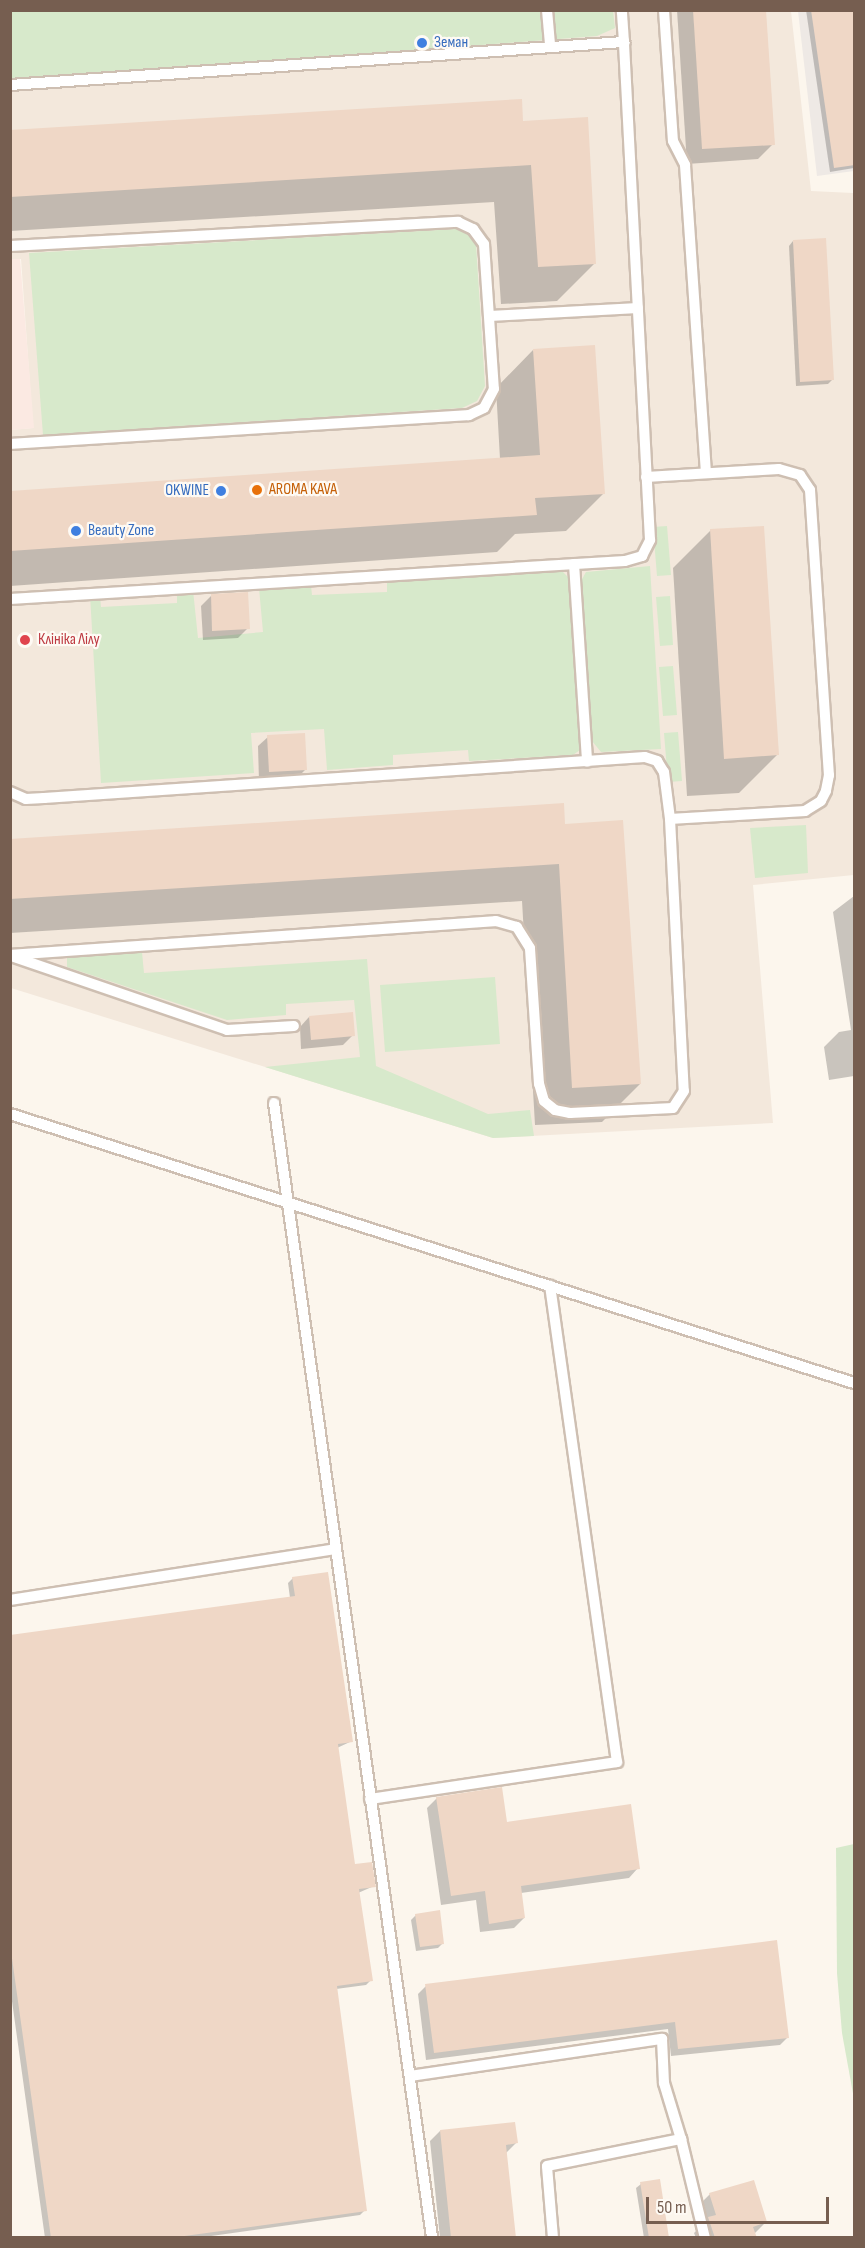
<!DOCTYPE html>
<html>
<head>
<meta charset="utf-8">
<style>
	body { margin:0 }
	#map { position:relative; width:865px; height:2248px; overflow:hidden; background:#fcf6ed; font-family:"Sofia Sans Condensed",sans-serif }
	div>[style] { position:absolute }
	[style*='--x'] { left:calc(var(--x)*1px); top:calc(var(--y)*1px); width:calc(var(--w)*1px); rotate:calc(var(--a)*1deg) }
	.residential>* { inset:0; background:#f3e8dc }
	.commercial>* { inset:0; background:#fbe9e2 }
	.industrial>* { inset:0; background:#eee9e5 }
	.green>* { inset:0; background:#d7e9cb }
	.shadow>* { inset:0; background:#0003 }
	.building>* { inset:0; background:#efd7c6 }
	.roads { filter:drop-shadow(2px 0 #cebfb2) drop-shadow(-2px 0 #cebfb2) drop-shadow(0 2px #cebfb2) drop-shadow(0 -2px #cebfb2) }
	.lane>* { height:10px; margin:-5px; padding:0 5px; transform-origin:5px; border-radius:5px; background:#fff }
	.dots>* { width:16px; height:16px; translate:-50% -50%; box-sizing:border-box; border:3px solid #fefaf4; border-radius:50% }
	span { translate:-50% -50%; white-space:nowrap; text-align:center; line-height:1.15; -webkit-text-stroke:4.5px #fefaf4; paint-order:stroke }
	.shop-label { font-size:16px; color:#366cbe }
	.left { translate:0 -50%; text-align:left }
	.right { translate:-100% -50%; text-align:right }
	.food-label { font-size:16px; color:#c56008 }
	.health-label { font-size:16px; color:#be3a42 }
	.frame { position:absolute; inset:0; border:12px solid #765e50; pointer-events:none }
	.scale { position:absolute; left:646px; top:2197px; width:183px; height:27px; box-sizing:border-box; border:3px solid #765e50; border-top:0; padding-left:8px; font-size:18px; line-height:21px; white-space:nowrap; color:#765e50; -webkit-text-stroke:4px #fefaf4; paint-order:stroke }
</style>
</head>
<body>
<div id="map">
	<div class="residential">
		<i style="clip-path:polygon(11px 11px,791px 11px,811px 191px,853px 193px,854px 875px,753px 885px,773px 1123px,493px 1138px,11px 988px,10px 430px,33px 428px,21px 259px,11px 259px)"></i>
	</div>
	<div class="commercial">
		<i style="clip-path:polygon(11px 259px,20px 259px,34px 428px,11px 430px)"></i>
	</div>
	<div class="industrial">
		<i style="clip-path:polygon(798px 11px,854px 11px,854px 171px,817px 176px)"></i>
	</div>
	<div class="green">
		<i style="clip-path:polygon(613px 10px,615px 28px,597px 36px,11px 82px,10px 11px)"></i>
		<i style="clip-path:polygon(456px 229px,467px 232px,476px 244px,485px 386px,477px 401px,462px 408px,43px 435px,29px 253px)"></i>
		<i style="clip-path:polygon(667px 526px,671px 575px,657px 576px,653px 527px)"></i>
		<i style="clip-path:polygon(650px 566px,661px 749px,601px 752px,592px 741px,581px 581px,586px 572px)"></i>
		<i style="clip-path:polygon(562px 571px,569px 578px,580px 750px,573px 755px,469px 761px,468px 750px,393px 755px,393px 765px,327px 770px,324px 729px,251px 733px,254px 773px,101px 783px,90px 595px,100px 595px,101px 607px,177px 603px,177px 591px,193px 590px,198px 638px,263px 632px,259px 588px,311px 586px,312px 595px,387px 592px,387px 579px)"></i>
		<i style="clip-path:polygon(670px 596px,673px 645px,660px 646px,656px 597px)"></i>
		<i style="clip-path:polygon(673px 666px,677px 715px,663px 716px,659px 667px)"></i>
		<i style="clip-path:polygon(678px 732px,682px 781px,668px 782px,664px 733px)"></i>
		<i style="clip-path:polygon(806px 825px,808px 873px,755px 878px,750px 828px)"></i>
		<i style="clip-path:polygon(142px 952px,144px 973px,367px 959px,376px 1066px,488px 1114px,530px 1110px,534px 1136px,493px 1138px,265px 1067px,360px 1057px,354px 1000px,286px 1004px,286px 1015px,227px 1020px,67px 967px,67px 957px)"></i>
		<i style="clip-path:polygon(495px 977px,500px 1044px,385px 1052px,380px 985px)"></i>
		<i style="clip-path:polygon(854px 1844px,854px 2099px,842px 2033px,837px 1973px,836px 1848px)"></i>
	</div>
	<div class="shadow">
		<i style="clip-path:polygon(677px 10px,764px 10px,773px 144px,758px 159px,687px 164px)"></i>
		<i style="clip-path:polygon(806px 10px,854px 10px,854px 168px,830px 172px)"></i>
		<i style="clip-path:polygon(522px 122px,595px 263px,557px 301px,501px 304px,494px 202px,10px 231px,10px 131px)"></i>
		<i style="clip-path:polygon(793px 241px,832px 380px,828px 384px,796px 386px,789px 246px)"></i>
		<i style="clip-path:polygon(533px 350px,604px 493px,566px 531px,515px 534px,497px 552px,10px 586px,10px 493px,500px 459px,496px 388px)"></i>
		<i style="clip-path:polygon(711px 530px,777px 755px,739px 793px,687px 796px,673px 568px)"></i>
		<i style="clip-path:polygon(211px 596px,248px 628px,238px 638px,203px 640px,201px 606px)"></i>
		<i style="clip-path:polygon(268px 737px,305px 770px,295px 780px,259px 781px,258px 746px)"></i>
		<i style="clip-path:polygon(564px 825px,640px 1084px,602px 1122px,535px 1125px,522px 901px,10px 933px,10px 840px)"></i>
		<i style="clip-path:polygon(854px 896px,854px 1076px,829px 1080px,824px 1047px,839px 1032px,851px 1030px,833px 912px)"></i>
		<i style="clip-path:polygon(309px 1017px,353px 1035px,343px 1045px,301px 1049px,300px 1027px)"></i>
		<i style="clip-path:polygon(293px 1578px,352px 1741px,337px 1748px,354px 1866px,374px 1886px,358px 1893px,371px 1980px,366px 1985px,336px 1989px,365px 2210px,360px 2215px,197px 2238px,45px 2238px,10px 1987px,10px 1636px,290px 1598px,288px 1583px)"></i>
		<i style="clip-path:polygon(437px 1798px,506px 1823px,638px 1868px,629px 1878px,521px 1893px,524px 1918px,514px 1928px,480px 1932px,476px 1900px,441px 1905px,427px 1808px)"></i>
		<i style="clip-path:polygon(416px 1915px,443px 1943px,438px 1948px,416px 1951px,411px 1920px)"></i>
		<i style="clip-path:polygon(426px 1986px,788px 2037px,780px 2045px,671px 2056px,668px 2029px,426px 2060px,418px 1994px)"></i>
		<i style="clip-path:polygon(440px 2131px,516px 2143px,506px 2153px,515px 2238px,440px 2238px,430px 2141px)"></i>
		<i style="clip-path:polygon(641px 2184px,668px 2238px,644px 2238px,636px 2188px)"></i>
		<i style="clip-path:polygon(710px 2194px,766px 2222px,754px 2234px,755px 2238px,696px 2238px,694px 2233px,700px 2227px,695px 2209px)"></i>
	</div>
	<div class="building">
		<i style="clip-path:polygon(693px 10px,766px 10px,775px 145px,702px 149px)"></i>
		<i style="clip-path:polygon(811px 10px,855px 10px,855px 165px,834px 168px)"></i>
		<i style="clip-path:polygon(522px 99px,523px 121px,588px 117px,596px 264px,538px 267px,531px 165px,10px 197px,10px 130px)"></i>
		<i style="clip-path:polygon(826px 238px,834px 380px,800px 382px,793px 240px)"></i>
		<i style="clip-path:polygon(595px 345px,605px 494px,535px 498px,537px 515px,10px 551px,10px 491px,540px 455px,533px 349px)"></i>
		<i style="clip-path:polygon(764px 526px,779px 755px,724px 759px,710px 529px)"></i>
		<i style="clip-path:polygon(248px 592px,250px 629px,212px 631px,211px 594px)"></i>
		<i style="clip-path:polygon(305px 733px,307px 770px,269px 772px,267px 735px)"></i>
		<i style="clip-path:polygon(564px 803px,565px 824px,623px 820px,641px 1084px,572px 1088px,559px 864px,10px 899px,10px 839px)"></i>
		<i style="clip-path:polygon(353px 1012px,355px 1036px,311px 1040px,309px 1016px)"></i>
		<i style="clip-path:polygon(328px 1572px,353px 1742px,338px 1744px,355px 1864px,372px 1862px,376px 1887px,359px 1889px,373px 1981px,337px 1986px,367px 2211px,170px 2238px,51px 2238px,10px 1944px,10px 1635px,295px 1596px,292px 1577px)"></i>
		<i style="clip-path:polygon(502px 1787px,507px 1822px,631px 1804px,640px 1869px,521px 1886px,525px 1918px,489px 1924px,485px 1891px,451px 1896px,436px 1797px)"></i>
		<i style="clip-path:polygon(440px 1910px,444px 1944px,420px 1947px,415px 1914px)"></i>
		<i style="clip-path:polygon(777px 1940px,789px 2038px,678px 2049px,675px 2022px,434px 2053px,425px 1984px)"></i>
		<i style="clip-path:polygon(515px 2122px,518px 2143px,506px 2145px,516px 2238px,451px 2238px,440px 2130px)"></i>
		<i style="clip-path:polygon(660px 2179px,669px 2238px,649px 2238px,640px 2182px)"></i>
		<i style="clip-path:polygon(754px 2180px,767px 2222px,753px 2227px,757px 2238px,715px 2238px,708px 2217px,716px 2215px,709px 2193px)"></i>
	</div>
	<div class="roads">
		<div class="lane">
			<i style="--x:547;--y:10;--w:37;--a:85"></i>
			<i style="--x:664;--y:10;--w:131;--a:86.1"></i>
			<i style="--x:673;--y:141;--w:27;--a:63"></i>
			<i style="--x:685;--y:165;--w:308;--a:86.1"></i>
			<i style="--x:10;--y:85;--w:616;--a:-4.01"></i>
			<i style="--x:624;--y:42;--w:32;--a:-94"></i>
			<i style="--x:10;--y:246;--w:449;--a:-3.1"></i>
			<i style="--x:458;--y:222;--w:17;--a:25"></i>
			<i style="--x:473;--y:229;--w:19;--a:54"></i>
			<i style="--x:484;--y:244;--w:145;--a:86.1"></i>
			<i style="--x:494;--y:389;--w:21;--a:118"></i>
			<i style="--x:484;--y:408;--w:17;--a:155"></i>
			<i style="--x:469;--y:415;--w:460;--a:176.4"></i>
			<i style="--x:490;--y:316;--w:148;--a:-3.1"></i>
			<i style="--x:646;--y:477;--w:133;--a:-3.4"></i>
			<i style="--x:779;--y:469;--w:22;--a:16"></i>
			<i style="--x:800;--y:475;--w:18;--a:56"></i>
			<i style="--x:810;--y:490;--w:286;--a:86.2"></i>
			<i style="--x:829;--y:775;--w:16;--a:101"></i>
			<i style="--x:826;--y:791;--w:11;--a:117"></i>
			<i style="--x:821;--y:801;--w:19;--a:148"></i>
			<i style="--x:805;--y:811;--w:135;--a:176.6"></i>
			<i style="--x:574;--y:564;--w:198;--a:86.2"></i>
			<i style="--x:10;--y:599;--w:616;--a:-3.54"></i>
			<i style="--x:625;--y:561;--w:18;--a:-16"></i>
			<i style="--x:642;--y:556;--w:18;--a:-63"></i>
			<i style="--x:650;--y:540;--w:499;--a:-93"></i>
			<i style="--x:10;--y:792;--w:17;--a:24"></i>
			<i style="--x:26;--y:799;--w:18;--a:-3"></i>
			<i style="--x:44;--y:798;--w:602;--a:-3.9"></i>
			<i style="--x:645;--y:757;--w:13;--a:18"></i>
			<i style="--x:657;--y:761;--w:13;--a:58"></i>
			<i style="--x:664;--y:772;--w:47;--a:82.7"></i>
			<i style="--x:670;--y:819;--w:272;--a:87.1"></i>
			<i style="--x:684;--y:1091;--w:20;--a:123"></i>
			<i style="--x:673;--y:1108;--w:103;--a:177.2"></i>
			<i style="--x:570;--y:1113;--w:15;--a:-169"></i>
			<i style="--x:555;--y:1110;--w:14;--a:-141"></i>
			<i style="--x:544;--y:1101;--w:18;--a:-106"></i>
			<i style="--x:539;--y:1084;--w:136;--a:-93.8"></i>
			<i style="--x:530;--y:948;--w:25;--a:-122"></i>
			<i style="--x:517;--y:927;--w:22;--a:-164"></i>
			<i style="--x:496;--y:921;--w:487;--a:176"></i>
			<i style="--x:14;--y:957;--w:225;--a:18.9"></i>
			<i style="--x:227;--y:1030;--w:67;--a:-3.4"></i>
			<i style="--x:274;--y:1103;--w:1146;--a:82.07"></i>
			<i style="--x:10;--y:1114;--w:886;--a:17.68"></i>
			<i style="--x:10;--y:1600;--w:329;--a:-8.9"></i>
			<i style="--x:370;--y:1799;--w:250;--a:-8.5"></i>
			<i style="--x:617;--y:1762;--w:481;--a:-98"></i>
			<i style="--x:410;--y:2076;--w:255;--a:-8.4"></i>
			<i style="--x:662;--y:2039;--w:44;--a:87.4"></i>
			<i style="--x:664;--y:2083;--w:59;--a:73.1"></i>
			<i style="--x:553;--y:2238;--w:72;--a:-94.8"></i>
			<i style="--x:547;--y:2166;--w:137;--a:-11.4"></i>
			<i style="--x:681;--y:2139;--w:102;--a:76.4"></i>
		</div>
	</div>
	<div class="dots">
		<i style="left:422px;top:43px;background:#3f7fe0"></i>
		<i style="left:257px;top:490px;background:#e8710a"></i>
		<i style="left:221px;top:491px;background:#3f7fe0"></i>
		<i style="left:76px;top:531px;background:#3f7fe0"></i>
		<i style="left:25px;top:640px;background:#e0444e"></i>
	</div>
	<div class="shop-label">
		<span class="left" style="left:434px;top:43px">Земан</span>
		<span class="right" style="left:209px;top:491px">OKWINE</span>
		<span class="left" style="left:88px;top:531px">Beauty Zone</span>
	</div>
	<div class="food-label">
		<span class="left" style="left:269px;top:490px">AROMA KAVA</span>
	</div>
	<div class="health-label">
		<span class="left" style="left:38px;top:640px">Клініка Лілу</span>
	</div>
	<div class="frame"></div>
	<div class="scale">50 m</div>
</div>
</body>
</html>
